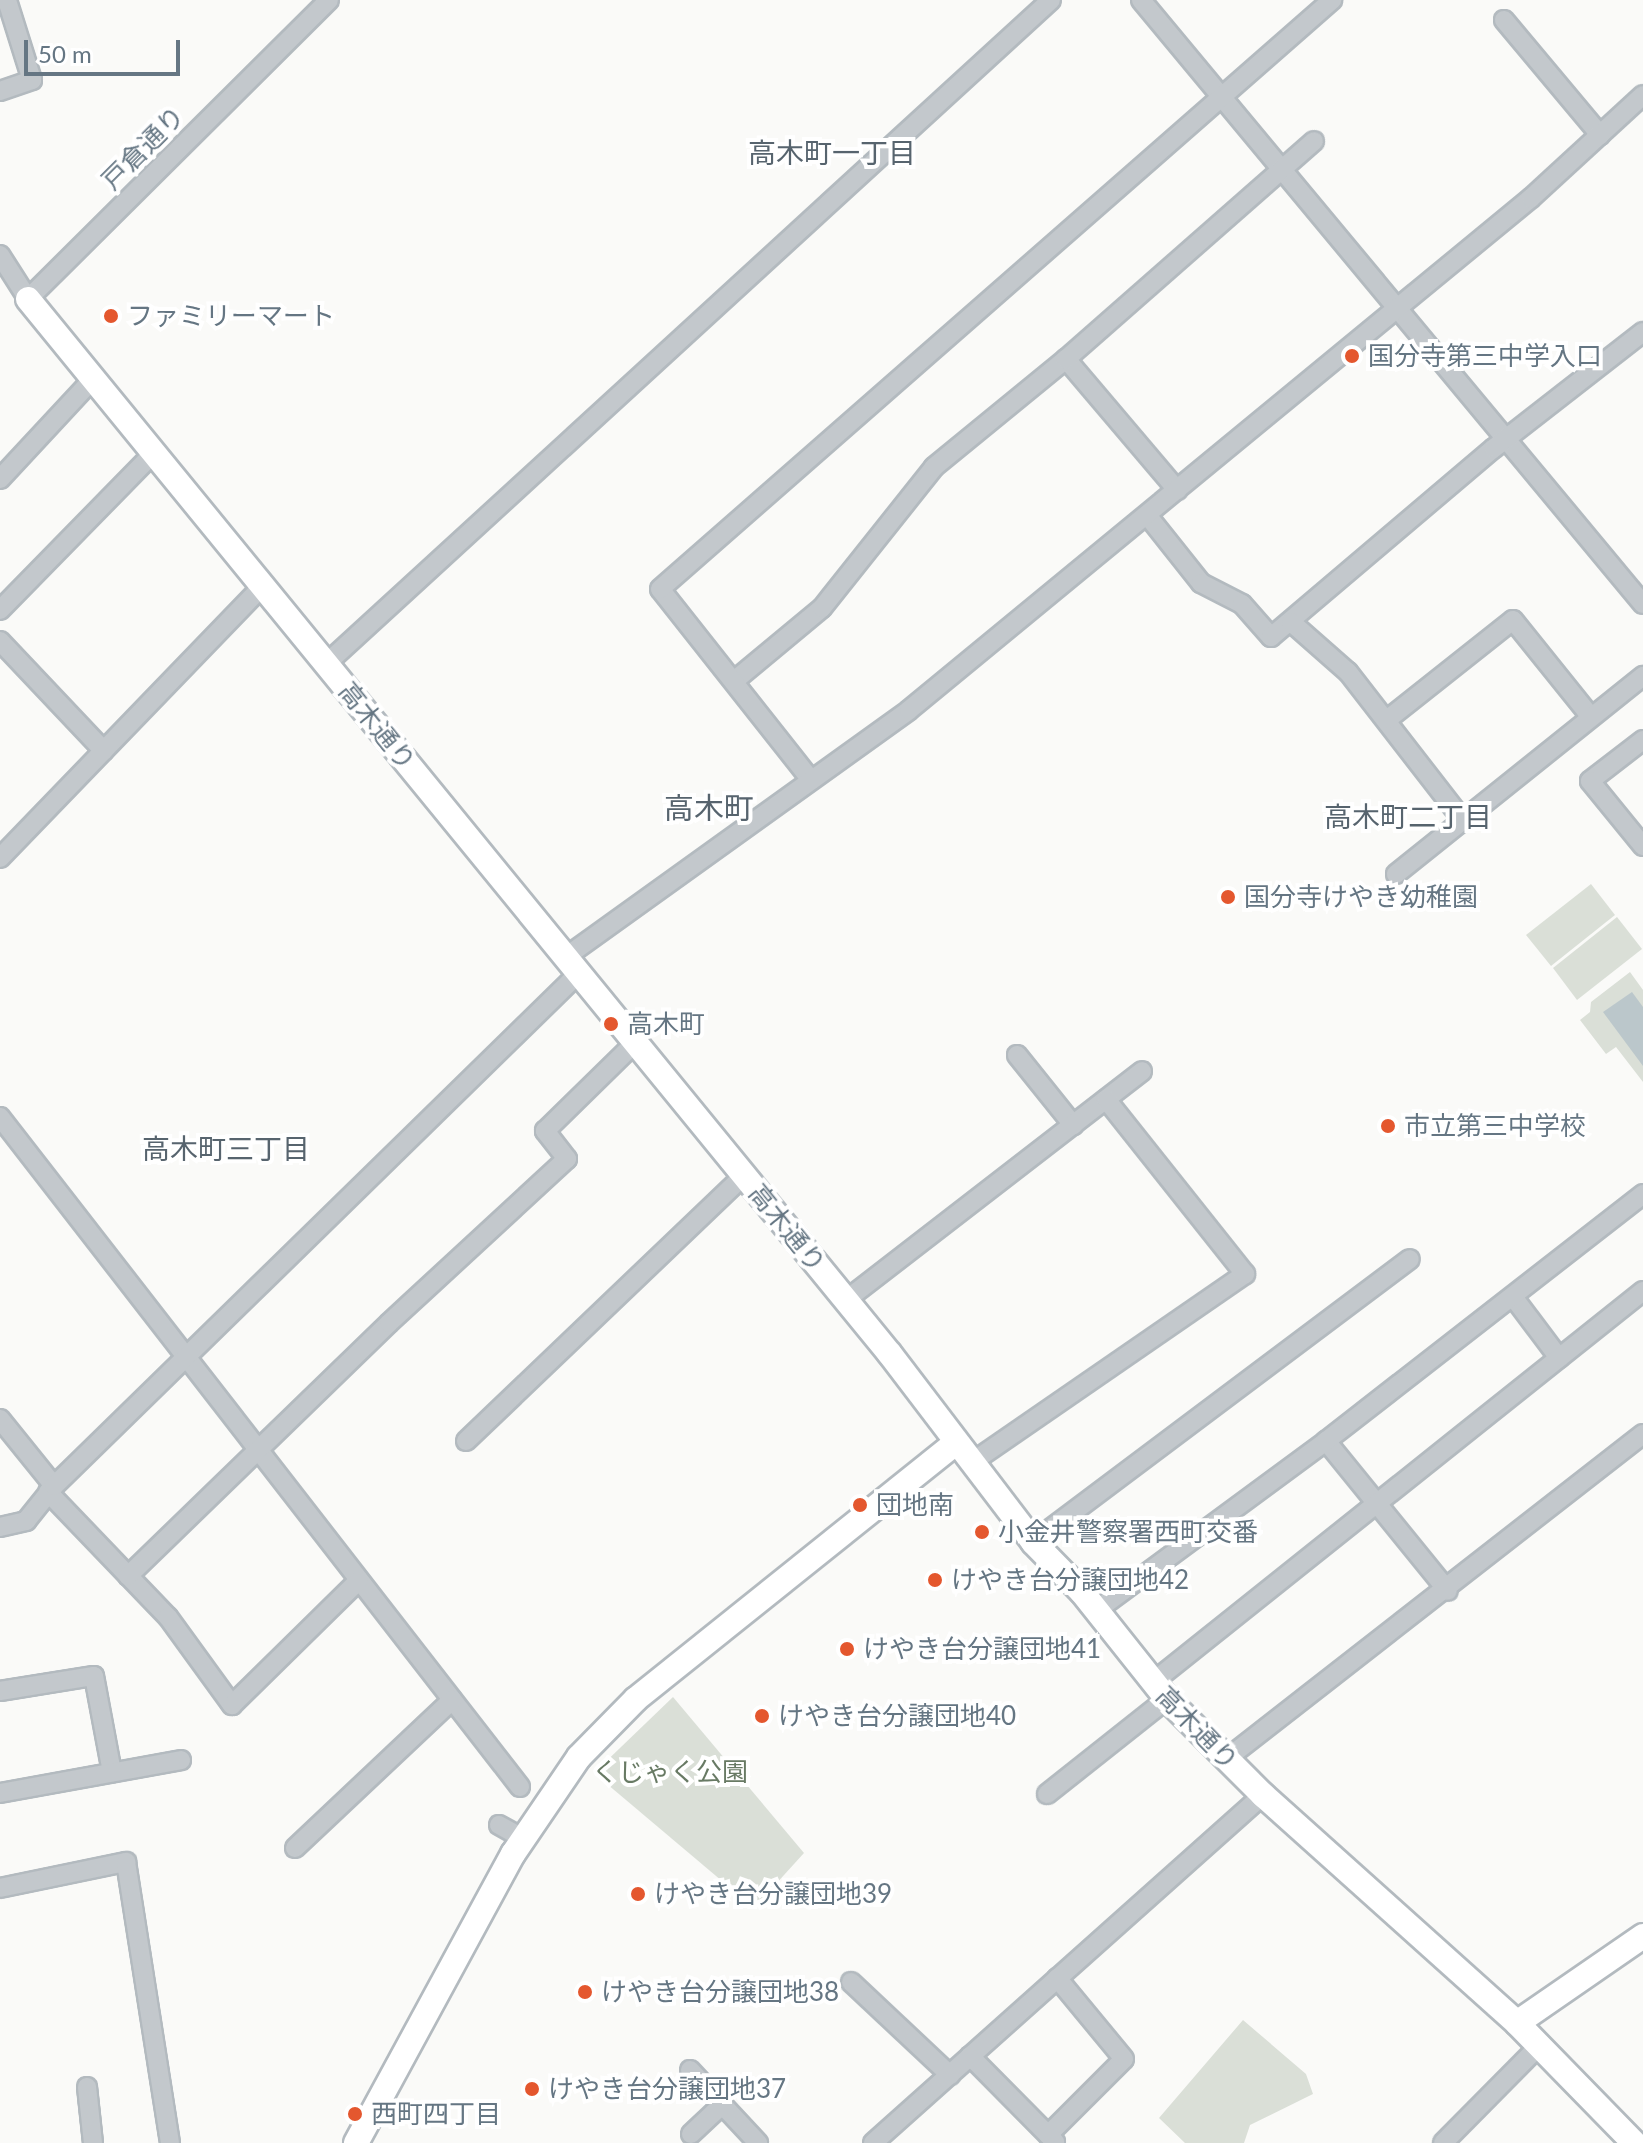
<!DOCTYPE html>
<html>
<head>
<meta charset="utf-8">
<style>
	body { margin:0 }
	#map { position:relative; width:1643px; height:2143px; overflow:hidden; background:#fafaf8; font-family:Lato,"Noto Sans JP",sans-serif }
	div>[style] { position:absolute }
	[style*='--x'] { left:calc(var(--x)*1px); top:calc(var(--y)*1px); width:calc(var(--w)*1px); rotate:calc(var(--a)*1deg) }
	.green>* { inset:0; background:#dadfd7 }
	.water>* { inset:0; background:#bbc7cb }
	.roads { filter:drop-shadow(2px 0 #b3babf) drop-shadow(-2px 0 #b3babf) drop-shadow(0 2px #b3babf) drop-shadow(0 -2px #b3babf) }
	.street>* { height:18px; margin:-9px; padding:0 9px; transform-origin:9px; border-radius:9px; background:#c3c8cc }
	.secondary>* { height:24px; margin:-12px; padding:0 12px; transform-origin:12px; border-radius:12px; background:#fff }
	.dots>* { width:22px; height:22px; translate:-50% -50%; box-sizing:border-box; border:4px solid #fff; border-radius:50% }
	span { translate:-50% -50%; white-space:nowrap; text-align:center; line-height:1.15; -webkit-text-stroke:8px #fff; paint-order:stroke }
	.street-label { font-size:26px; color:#657683 }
	.poi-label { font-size:26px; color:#657683 }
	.left { translate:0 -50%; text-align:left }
	.park-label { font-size:26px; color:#687a64 }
	.neighbourhood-label { font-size:28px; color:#57646e }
	.quarter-label { font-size:30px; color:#57646e }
	.scale { position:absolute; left:24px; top:40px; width:156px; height:36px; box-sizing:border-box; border:4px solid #657683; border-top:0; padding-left:10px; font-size:24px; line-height:28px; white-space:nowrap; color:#657683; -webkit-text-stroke:6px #fff; paint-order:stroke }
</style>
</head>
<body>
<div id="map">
	<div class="green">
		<i style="clip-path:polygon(1591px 884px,1615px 915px,1551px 966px,1526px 935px)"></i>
		<i style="clip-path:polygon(1617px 917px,1642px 949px,1577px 1000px,1553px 968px)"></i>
		<i style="clip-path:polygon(1630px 972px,1643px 990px,1643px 1082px,1616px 1047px,1606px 1054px,1580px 1020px,1590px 1012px,1591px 1002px)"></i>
		<i style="clip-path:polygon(673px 1697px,804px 1853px,754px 1908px,594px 1773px)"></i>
		<i style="clip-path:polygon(1243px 2020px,1306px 2074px,1313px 2094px,1250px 2125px,1244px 2143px,1185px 2143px,1159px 2118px)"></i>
	</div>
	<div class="water">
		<i style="clip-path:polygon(1632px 992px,1643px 1007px,1643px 1066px,1603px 1012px)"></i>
	</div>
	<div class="roads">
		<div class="street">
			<i style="--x:1141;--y:0;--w:785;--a:50.27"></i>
			<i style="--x:1504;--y:20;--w:150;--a:50.1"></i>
			<i style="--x:0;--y:91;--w:34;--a:-19"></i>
			<i style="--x:32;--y:80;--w:84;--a:-107.4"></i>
			<i style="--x:0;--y:255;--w:52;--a:57.5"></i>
			<i style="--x:28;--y:299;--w:424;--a:-44.8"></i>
			<i style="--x:1066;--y:359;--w:172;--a:49.7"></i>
			<i style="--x:0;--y:479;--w:137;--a:-47.1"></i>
			<i style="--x:1147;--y:515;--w:87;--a:51.5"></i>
			<i style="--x:1201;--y:583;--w:46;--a:27.1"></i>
			<i style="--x:1242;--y:604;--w:44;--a:48.7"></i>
			<i style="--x:1271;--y:637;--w:292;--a:-40.3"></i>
			<i style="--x:1494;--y:448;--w:189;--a:-37.9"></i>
			<i style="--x:0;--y:610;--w:220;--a:-45.6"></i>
			<i style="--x:1291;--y:622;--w:76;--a:41.3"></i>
			<i style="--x:1348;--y:672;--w:186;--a:52.2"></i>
			<i style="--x:0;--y:641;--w:151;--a:46.6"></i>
			<i style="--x:326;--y:664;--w:983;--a:-42.49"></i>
			<i style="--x:734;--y:681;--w:114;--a:-39.7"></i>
			<i style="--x:822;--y:608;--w:180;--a:-51.5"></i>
			<i style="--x:934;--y:467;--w:171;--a:-39.3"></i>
			<i style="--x:1066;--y:359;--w:330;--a:-41.3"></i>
			<i style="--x:1388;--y:719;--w:159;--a:-38.4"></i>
			<i style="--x:1513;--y:620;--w:124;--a:51.2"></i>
			<i style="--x:1643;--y:740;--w:67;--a:142.3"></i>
			<i style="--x:1590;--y:781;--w:84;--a:50.8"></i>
			<i style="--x:811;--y:780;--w:243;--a:-128.3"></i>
			<i style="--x:660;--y:589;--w:894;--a:-41.23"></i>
			<i style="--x:0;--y:858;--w:378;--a:-46"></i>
			<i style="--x:1396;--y:874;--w:317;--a:-38.7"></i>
			<i style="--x:567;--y:956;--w:421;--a:-35.7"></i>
			<i style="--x:909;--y:710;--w:806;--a:-39.46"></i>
			<i style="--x:1531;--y:198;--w:152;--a:-42.6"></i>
			<i style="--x:1017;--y:1055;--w:90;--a:51.3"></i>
			<i style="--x:0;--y:1117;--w:848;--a:52.18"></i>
			<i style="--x:1514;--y:1298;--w:75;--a:53.1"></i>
			<i style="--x:846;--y:1300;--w:374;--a:-37.7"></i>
			<i style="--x:0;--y:1419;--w:86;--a:51.1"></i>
			<i style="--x:466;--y:1441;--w:385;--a:-43.7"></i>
			<i style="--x:1326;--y:1441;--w:193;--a:50.9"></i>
			<i style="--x:971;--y:1463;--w:333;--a:-34.6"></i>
			<i style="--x:1245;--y:1274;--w:223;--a:-128.5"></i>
			<i style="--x:48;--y:1492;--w:173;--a:46.2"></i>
			<i style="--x:168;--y:1617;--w:109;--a:54"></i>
			<i style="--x:232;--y:1705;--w:178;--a:-44.5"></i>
			<i style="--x:0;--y:1527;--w:27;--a:-13"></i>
			<i style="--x:26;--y:1521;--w:45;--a:-51.3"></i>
			<i style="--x:54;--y:1486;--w:735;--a:-44.34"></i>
			<i style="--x:1033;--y:1542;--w:471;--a:-36.9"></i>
			<i style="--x:128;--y:1576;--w:363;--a:-44.1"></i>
			<i style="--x:389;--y:1323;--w:242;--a:-42.7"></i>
			<i style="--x:567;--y:1159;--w:36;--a:-128"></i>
			<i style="--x:545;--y:1131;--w:126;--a:-44.4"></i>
			<i style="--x:1097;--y:1610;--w:285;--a:-36.4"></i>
			<i style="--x:1326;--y:1441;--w:402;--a:-37.9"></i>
			<i style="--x:1153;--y:1682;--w:627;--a:-38.59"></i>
			<i style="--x:0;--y:1691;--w:95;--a:-9.1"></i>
			<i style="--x:94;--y:1676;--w:98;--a:79.4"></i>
			<i style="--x:1225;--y:1760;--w:530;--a:-37.95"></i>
			<i style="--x:0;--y:1793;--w:184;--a:-10.3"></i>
			<i style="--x:1047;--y:1794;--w:153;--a:-38.4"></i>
			<i style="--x:499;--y:1825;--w:26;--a:29"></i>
			<i style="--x:295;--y:1848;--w:216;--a:-43.3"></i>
			<i style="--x:0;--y:1888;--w:129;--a:-11.7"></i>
			<i style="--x:126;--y:1862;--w:284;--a:81.1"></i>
			<i style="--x:851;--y:1982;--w:136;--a:43.2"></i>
			<i style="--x:970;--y:2056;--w:121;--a:45.3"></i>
			<i style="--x:690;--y:2070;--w:100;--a:47"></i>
			<i style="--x:87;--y:2087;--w:56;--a:83.9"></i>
			<i style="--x:691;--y:2134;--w:42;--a:-43.1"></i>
			<i style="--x:1048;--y:2135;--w:107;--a:-45"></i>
			<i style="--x:1124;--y:2059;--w:105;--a:-129.6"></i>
			<i style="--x:873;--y:2143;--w:523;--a:-41.74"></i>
			<i style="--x:1443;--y:2143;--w:138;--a:-45.3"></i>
		</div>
		<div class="secondary">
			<i style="--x:28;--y:299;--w:1362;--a:50.75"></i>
			<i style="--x:890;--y:1354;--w:236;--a:52.7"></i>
			<i style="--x:1033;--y:1542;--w:70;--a:45.6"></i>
			<i style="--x:1082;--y:1592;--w:137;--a:51.5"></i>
			<i style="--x:1167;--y:1699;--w:136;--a:45"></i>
			<i style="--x:1263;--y:1795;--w:341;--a:41.9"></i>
			<i style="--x:1517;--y:2023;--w:168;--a:45.7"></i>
			<i style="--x:1517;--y:2023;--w:153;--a:-34.6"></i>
			<i style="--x:356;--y:2143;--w:329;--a:-61.5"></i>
			<i style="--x:513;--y:1854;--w:117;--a:-55.8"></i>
			<i style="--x:579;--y:1757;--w:81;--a:-45.5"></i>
			<i style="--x:636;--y:1699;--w:410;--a:-38.7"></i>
		</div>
	</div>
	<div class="dots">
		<i style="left:111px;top:316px;background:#e4572e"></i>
		<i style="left:1352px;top:356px;background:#e4572e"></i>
		<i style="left:1228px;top:897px;background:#e4572e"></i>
		<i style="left:611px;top:1024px;background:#e4572e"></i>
		<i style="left:1388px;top:1126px;background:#e4572e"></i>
		<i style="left:860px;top:1505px;background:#e4572e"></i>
		<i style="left:982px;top:1532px;background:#e4572e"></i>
		<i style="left:935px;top:1580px;background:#e4572e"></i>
		<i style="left:847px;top:1649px;background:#e4572e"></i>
		<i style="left:762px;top:1716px;background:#e4572e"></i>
		<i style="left:638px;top:1894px;background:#e4572e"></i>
		<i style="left:585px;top:1992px;background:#e4572e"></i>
		<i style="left:532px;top:2089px;background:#e4572e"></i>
		<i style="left:355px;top:2114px;background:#e4572e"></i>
	</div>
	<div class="street-label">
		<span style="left:143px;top:148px;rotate:-45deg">戸倉通り</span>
		<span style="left:377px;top:726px;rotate:51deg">高木通り</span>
		<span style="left:787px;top:1228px;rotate:51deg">高木通り</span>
		<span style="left:1197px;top:1728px;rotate:46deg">高木通り</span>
	</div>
	<div class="poi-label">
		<span class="left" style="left:127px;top:316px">ファミリーマート</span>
		<span class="left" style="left:1368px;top:356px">国分寺第三中学入口</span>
		<span class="left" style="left:1244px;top:897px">国分寺けやき幼稚園</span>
		<span class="left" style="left:627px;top:1024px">高木町</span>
		<span class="left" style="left:1404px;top:1126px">市立第三中学校</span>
		<span class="left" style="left:876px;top:1505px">団地南</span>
		<span class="left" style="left:998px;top:1532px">小金井警察署西町交番</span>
		<span class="left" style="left:951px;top:1580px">けやき台分譲団地42</span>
		<span class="left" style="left:863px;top:1649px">けやき台分譲団地41</span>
		<span class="left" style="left:778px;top:1716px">けやき台分譲団地40</span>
		<span class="left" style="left:654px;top:1894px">けやき台分譲団地39</span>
		<span class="left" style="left:601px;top:1992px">けやき台分譲団地38</span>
		<span class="left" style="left:548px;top:2089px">けやき台分譲団地37</span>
		<span class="left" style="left:371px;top:2114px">西町四丁目</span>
	</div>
	<div class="park-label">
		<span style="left:670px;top:1772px">くじゃく公園</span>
	</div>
	<div class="neighbourhood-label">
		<span style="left:832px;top:152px">高木町一丁目</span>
		<span style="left:1408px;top:816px">高木町二丁目</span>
		<span style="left:226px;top:1148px">高木町三丁目</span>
	</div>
	<div class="quarter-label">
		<span style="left:709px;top:807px">高木町</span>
	</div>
	<div class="scale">50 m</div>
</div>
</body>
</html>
